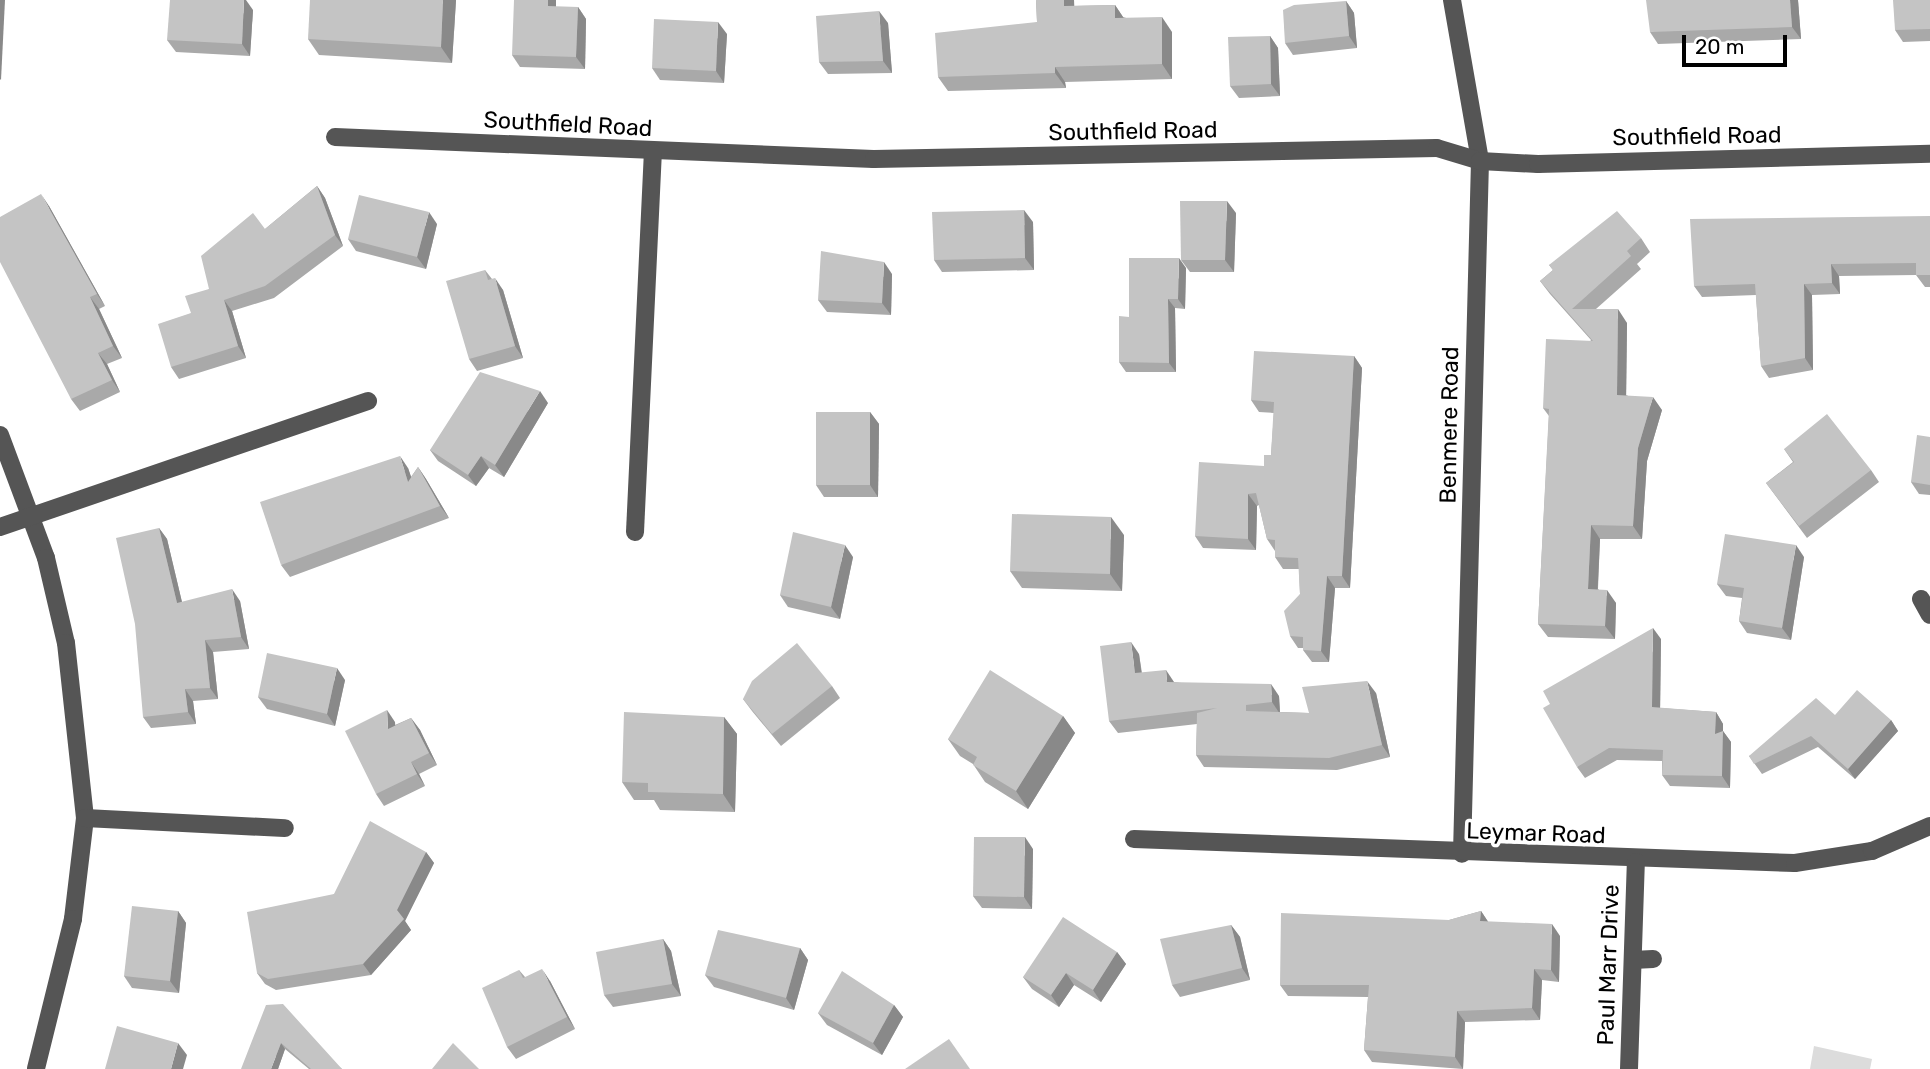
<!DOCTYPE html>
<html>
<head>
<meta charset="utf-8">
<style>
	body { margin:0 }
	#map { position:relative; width:1930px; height:1069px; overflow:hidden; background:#fff; font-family:Rubik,sans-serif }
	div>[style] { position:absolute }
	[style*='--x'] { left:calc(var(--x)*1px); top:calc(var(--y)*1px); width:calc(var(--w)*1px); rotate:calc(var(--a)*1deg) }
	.green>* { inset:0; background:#dcdcdc }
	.minor>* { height:18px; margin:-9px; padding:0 9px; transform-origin:9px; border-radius:9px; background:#555 }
	.wall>* { inset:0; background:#a9a9a9 }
	.shaded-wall>* { inset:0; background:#898989 }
	.building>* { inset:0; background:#c4c4c4 }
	span { translate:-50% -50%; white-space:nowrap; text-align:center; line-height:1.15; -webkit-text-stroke:7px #fff; paint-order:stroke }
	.street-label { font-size:23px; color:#000 }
	.scale { position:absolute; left:1682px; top:35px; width:105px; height:32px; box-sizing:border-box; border:4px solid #000; border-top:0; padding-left:9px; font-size:21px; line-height:24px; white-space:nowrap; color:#000; -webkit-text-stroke:5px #fff; paint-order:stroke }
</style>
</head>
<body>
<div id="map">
	<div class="green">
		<i style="clip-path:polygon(1814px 1046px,1872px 1059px,1870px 1069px,1810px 1069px)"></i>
	</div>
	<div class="minor">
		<i style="--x:1452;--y:0;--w:163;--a:80.1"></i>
		<i style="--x:1480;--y:161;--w:693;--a:91.49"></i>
		<i style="--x:335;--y:137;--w:539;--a:2.34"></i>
		<i style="--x:874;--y:159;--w:563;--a:-1.12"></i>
		<i style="--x:1437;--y:148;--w:45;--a:16.8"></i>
		<i style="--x:1480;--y:161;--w:58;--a:3"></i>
		<i style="--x:1538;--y:164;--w:392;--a:-1.5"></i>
		<i style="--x:0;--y:435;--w:131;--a:69.5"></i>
		<i style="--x:46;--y:558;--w:87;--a:76.8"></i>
		<i style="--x:66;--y:643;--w:176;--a:83.8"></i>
		<i style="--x:85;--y:818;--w:102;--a:96.8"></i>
		<i style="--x:73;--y:919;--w:154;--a:103.9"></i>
		<i style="--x:0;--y:527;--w:389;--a:-18.9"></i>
		<i style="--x:635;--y:532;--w:379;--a:-87.3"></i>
		<i style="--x:1921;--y:599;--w:18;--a:61"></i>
		<i style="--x:85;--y:818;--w:200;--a:2.9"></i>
		<i style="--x:1134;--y:839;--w:661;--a:2.08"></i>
		<i style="--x:1795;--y:863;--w:78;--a:-8.9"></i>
		<i style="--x:1872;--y:851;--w:63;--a:-23.3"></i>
		<i style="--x:1633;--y:960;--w:20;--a:-3"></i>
		<i style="--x:1629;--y:1069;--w:207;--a:-88.1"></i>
	</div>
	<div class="wall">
		<i style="clip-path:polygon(456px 0,452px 63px,319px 55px,308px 39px)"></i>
		<i style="clip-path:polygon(1036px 0,1074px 0,1074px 6px,1115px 5px,1123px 17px,1172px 32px,1172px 79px,1065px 82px,1066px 88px,948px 91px,938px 77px,1037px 22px)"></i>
		<i style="clip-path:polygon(1798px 0,1801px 39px,1658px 44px,1650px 32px)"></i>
		<i style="clip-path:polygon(1930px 0,1930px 41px,1903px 42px,1895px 30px)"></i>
		<i style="clip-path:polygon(1346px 1px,1354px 13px,1357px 48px,1293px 55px,1285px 43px)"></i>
		<i style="clip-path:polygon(556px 7px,578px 7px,586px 19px,585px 69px,520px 67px,512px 55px)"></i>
		<i style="clip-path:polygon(253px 10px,250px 56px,176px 52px,167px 40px)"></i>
		<i style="clip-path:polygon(888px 23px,892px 73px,828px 74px,819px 62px)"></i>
		<i style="clip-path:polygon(727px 34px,724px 83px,660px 80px,652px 68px)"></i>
		<i style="clip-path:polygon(1270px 36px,1278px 48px,1280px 96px,1239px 98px,1230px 86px)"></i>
		<i style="clip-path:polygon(317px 186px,325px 198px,343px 246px,274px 298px,232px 311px,246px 358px,179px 379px,171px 367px,191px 313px,209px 289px,265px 229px)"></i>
		<i style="clip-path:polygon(49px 206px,105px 306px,99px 309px,122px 358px,107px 364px,120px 392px,80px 411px,71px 399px)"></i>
		<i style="clip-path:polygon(1236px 213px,1234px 272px,1190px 272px,1181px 260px)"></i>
		<i style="clip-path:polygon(1930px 216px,1930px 287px,1925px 287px,1916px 275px,1839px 276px,1840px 294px,1812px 295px,1813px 370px,1769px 378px,1761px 366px,1756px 295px,1702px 297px,1694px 286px)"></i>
		<i style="clip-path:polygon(1033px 222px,1034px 270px,942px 272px,934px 260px)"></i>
		<i style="clip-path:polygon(437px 224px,426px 269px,356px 251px,348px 239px)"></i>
		<i style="clip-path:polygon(1641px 238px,1650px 252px,1637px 264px,1641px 269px,1596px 309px,1627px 323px,1626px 395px,1662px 410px,1647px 461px,1642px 539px,1600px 539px,1598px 589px,1616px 603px,1615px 639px,1548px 637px,1538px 624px,1549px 416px,1543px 408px,1591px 340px,1550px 294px,1540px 281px,1553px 270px,1549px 265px)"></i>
		<i style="clip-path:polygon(1186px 268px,1185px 309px,1175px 308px,1176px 372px,1126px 372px,1119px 362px)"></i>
		<i style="clip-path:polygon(485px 270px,492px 279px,503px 290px,523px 358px,477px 371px,469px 359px)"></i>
		<i style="clip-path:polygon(892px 274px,891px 315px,827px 312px,818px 300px)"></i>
		<i style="clip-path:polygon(1354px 356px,1362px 368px,1350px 588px,1335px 588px,1329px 662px,1312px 662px,1303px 650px,1303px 648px,1298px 648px,1290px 636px,1300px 594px,1299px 569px,1283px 569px,1275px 557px,1275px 551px,1267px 539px,1259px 505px,1257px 506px,1256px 550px,1203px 548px,1195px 536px,1264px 466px,1271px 455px,1274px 413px,1259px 412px,1251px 400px)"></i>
		<i style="clip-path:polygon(548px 403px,504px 477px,489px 468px,476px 486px,438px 461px,430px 450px)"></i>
		<i style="clip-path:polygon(870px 412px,879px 424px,878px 497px,824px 497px,816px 485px)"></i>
		<i style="clip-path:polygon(1930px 437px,1930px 495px,1919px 494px,1911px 482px)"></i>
		<i style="clip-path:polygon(1784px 449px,1871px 470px,1879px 482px,1807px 538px,1766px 483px,1793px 462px)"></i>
		<i style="clip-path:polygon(418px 467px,426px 479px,449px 518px,290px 577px,281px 565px,408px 468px,411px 477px)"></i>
		<i style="clip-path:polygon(159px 528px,167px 539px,182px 602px,240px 601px,249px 649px,213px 652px,218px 699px,193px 701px,196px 724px,151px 728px,143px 717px)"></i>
		<i style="clip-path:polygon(1124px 535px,1122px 591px,1022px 588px,1010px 571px)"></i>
		<i style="clip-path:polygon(853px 557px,840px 619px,788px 607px,780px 595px)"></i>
		<i style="clip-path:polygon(1804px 557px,1791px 640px,1747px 633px,1739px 621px,1742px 598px,1726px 596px,1717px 584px)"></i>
		<i style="clip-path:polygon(1661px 639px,1660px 708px,1716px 712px,1723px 724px,1723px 731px,1731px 742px,1730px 788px,1670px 786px,1662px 775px,1662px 761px,1617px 760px,1585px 778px,1577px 767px)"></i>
		<i style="clip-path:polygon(1139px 654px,1142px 673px,1174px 682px,1279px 696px,1280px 712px,1309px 713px,1376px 693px,1390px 757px,1337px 770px,1204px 767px,1196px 755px,1197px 724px,1118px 733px,1109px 721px)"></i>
		<i style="clip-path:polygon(345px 680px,335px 726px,267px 709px,258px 697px)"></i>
		<i style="clip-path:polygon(832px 686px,840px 698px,781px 746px,752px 711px,743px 699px)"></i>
		<i style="clip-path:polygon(1835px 715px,1891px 720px,1898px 731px,1855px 779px,1818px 747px,1762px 774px,1749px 756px)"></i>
		<i style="clip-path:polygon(1063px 716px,1075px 733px,1028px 809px,985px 782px,973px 764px,960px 756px,948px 739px)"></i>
		<i style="clip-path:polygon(724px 717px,737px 734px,735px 812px,660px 810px,654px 800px,634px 800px,622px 782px)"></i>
		<i style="clip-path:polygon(411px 718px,420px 730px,437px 765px,419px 774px,425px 786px,384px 806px,376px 794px,395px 722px,395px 725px)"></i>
		<i style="clip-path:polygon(1033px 849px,1032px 909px,982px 908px,973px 896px)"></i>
		<i style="clip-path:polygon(426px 852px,434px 863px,405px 921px,411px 930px,371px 975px,276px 990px,265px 984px,257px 973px,334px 894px)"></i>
		<i style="clip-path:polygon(178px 911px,186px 923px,179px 993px,132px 988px,124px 976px)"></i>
		<i style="clip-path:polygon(1481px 911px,1488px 922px,1560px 936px,1559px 982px,1542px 980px,1540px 1020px,1465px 1022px,1463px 1069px,1372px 1062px,1364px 1050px,1368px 997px,1288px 996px,1280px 985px,1449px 920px)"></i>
		<i style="clip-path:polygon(1231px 925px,1240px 937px,1250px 980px,1180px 997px,1172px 985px)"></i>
		<i style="clip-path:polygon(663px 939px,671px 951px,681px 996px,613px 1007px,604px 995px)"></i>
		<i style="clip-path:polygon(800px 948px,808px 960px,794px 1010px,714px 987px,705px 975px)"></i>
		<i style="clip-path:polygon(1117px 952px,1126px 964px,1101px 1002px,1074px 985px,1059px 1007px,1032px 989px,1023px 977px)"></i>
		<i style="clip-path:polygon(519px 970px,525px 977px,550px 981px,575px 1029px,516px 1059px,507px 1047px)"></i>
		<i style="clip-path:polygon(266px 1005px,342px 1069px,309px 1069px,285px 1049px,278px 1069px)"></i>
		<i style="clip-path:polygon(894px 1005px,903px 1017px,882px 1055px,827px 1025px,818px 1013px)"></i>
	</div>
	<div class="shaded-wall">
		<i style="clip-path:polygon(0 0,5px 0,1px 80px,0 79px)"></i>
		<i style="clip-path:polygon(244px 0,246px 0,253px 10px,250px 56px,242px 44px)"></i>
		<i style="clip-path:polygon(443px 0,456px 0,452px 63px,441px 47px)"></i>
		<i style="clip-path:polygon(548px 0,556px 0,556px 18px,548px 6px)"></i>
		<i style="clip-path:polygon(1064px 0,1074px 0,1075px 20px,1064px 6px)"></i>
		<i style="clip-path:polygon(1790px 0,1798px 0,1801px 39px,1792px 27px)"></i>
		<i style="clip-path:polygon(1346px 1px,1354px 13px,1357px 48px,1349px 36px)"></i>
		<i style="clip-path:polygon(1115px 5px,1125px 20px,1115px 18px)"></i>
		<i style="clip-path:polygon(578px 7px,586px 19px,585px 69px,576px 57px)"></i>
		<i style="clip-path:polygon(879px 11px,888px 23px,892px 73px,883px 61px)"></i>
		<i style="clip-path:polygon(1162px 17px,1172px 32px,1172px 79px,1162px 64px)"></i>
		<i style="clip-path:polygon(718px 22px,727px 34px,724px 83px,716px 71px)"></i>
		<i style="clip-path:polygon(1270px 36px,1278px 48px,1280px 96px,1271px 84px)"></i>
		<i style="clip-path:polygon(1055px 67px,1065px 82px,1066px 88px,1055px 73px)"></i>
		<i style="clip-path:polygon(317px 186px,325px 198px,343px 246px,335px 235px)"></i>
		<i style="clip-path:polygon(41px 194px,49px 206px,105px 306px,97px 294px)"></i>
		<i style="clip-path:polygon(1227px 201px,1236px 213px,1234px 272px,1225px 260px)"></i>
		<i style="clip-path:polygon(1024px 210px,1033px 222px,1034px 270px,1025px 258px)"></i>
		<i style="clip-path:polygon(429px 212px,437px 224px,426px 269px,417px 257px)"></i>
		<i style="clip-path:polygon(1179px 258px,1186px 268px,1185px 309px,1178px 299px)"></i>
		<i style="clip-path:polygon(884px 262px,892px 274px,891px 315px,882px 303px)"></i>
		<i style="clip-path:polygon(1831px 264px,1839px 276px,1840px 294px,1832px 283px)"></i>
		<i style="clip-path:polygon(495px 278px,503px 290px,523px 358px,515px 346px)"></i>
		<i style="clip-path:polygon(1804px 284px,1812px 295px,1813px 370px,1805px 358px)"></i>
		<i style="clip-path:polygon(90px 297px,99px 309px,122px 358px,113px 346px)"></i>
		<i style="clip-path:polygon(1168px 299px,1175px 308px,1176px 372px,1169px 363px)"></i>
		<i style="clip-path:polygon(224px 300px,232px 311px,246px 358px,238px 346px)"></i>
		<i style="clip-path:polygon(1618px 309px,1627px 323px,1626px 408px,1617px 395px)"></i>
		<i style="clip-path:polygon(98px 353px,107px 364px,120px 392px,112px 380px)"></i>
		<i style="clip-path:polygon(1354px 356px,1362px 368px,1350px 588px,1342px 576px)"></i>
		<i style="clip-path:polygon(540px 391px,548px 403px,504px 477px,495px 465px)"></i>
		<i style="clip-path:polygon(1653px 397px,1662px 410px,1647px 461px,1642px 539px,1633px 526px,1638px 448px)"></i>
		<i style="clip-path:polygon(870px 412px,879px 424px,878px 497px,870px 485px)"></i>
		<i style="clip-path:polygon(400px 456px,408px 468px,417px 494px,408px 482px)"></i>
		<i style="clip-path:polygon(481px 456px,489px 468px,476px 486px,468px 475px)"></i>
		<i style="clip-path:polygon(418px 467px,426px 479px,449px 518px,440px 506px)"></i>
		<i style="clip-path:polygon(1248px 494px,1257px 506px,1256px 550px,1248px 539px)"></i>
		<i style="clip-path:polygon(1111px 517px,1124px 535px,1122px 591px,1110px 574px)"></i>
		<i style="clip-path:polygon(1591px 525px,1600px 539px,1597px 602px,1588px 589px)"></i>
		<i style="clip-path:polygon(159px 528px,167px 539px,185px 615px,177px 603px)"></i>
		<i style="clip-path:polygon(845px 545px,853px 557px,840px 619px,831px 607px)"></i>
		<i style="clip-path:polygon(1796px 545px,1804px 557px,1791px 640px,1782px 628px)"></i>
		<i style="clip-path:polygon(1327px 576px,1335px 588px,1329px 662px,1321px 651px)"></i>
		<i style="clip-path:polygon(232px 589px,240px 601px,249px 649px,241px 637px)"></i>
		<i style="clip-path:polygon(1607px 590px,1616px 603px,1615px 639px,1605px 626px)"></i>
		<i style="clip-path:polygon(1653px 628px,1661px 639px,1660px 718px,1652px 707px)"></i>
		<i style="clip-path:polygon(205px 640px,213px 652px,218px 699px,210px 688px)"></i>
		<i style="clip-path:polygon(1131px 642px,1139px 654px,1143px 685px,1135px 673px)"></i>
		<i style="clip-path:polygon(337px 668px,345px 680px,335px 726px,327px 714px)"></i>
		<i style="clip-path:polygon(1166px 670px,1174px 682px,1176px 694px,1167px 682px)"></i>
		<i style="clip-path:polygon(1367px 681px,1376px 693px,1390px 757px,1382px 745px)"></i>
		<i style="clip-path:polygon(1271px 684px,1279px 696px,1280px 714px,1272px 702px)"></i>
		<i style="clip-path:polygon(185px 689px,193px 701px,196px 724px,188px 712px)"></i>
		<i style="clip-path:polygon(387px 710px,395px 722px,396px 741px,388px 729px)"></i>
		<i style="clip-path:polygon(1716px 712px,1723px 724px,1723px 731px,1731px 742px,1730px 788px,1722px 776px,1715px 734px)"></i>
		<i style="clip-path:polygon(1063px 716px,1075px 733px,1028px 809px,1016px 791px)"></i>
		<i style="clip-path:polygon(724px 717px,737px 734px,735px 812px,723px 794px)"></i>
		<i style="clip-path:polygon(411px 718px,420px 730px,437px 765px,429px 753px)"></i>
		<i style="clip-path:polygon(1891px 720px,1898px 731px,1855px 779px,1848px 769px)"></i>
		<i style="clip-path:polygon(411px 762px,419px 774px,425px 786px,417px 774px)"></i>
		<i style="clip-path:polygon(1025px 837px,1033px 849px,1032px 909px,1024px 897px)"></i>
		<i style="clip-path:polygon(426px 852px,434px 863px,405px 921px,411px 930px,371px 975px,363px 964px,397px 910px)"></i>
		<i style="clip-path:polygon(178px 911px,186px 923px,179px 993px,170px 981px)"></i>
		<i style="clip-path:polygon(1481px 911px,1489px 923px,1480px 921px)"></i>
		<i style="clip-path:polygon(1552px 924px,1560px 936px,1559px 982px,1551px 970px)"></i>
		<i style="clip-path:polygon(1231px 925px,1240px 937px,1250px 980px,1242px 968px)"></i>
		<i style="clip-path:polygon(663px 939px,671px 951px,681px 996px,672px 984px)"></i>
		<i style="clip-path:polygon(800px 948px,808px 960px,794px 1010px,786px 998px)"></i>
		<i style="clip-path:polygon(1117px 952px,1126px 964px,1101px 1002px,1093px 990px)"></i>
		<i style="clip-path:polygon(542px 969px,550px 981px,575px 1029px,567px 1017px)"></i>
		<i style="clip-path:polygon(1534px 969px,1542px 980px,1540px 1020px,1532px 1008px)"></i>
		<i style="clip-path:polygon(1066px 973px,1074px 985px,1059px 1007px,1051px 995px)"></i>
		<i style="clip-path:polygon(894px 1005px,903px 1017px,882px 1055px,873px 1043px)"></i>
		<i style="clip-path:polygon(1457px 1011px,1465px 1022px,1463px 1069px,1455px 1057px)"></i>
		<i style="clip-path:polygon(178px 1043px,187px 1055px,183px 1069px,171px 1069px)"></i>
		<i style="clip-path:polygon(281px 1043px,285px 1049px,278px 1069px,271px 1069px)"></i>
	</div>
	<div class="building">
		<i style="clip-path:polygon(170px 0,244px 0,242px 44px,167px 40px)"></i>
		<i style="clip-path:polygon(310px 0,443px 0,441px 47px,308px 39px)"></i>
		<i style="clip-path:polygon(514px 0,548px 0,548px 6px,578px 7px,576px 57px,512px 55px)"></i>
		<i style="clip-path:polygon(1036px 0,1064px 0,1064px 6px,1115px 5px,1115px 18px,1162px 17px,1162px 64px,1055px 67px,1055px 73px,938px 77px,935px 33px,1037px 22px)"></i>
		<i style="clip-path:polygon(1646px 0,1790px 0,1792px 27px,1650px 32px)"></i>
		<i style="clip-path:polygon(1893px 0,1930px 0,1930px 29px,1895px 30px)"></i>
		<i style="clip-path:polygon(1346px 1px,1349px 36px,1285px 43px,1283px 10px,1294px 5px)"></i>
		<i style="clip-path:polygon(879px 11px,883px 61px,819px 62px,816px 16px)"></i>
		<i style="clip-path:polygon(654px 19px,718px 22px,716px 71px,652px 68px)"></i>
		<i style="clip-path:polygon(1270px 36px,1271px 84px,1230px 86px,1228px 37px)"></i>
		<i style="clip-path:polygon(317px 186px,335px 235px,265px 286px,224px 300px,238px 346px,171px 367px,158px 324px,191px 313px,185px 296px,209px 289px,201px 256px,253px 213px,265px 229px)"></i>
		<i style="clip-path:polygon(41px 194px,97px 294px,90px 297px,113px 346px,98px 353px,112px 380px,71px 399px,0 262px,0 217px)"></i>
		<i style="clip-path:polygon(359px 195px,429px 212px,417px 257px,348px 239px)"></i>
		<i style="clip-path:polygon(1180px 201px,1227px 201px,1225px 260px,1181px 260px)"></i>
		<i style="clip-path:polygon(1024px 210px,1025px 258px,934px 260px,932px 212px)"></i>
		<i style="clip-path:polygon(1617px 211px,1641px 238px,1627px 251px,1631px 256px,1572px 309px,1618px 309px,1617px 395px,1653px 397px,1638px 448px,1633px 526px,1591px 525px,1588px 589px,1607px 590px,1605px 626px,1538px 624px,1549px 409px,1543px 408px,1546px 339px,1593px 341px,1540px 281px,1553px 270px,1549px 265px)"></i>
		<i style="clip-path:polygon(1930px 216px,1930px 275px,1916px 275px,1916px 263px,1831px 264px,1832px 283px,1804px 284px,1805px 358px,1761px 366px,1755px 284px,1694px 286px,1690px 219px)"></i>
		<i style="clip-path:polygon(821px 251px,884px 262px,882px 303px,818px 300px)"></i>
		<i style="clip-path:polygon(1129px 258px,1179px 258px,1178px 299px,1168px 299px,1169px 363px,1119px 362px,1119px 316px,1129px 317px)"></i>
		<i style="clip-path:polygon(485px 270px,488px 280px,495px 278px,515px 346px,469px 359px,446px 281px)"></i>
		<i style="clip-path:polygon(1254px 351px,1354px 356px,1342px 576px,1327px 576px,1321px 651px,1303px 650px,1303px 637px,1290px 636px,1284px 611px,1300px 594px,1298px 558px,1275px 557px,1275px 540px,1267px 539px,1256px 493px,1248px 494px,1248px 539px,1195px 536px,1199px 462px,1264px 466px,1264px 455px,1271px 455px,1274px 402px,1251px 400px)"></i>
		<i style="clip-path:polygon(480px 372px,540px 391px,495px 465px,481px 456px,468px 475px,430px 450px)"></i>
		<i style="clip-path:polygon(816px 412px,870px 412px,870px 485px,816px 485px)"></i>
		<i style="clip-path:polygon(1827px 414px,1871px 470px,1799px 526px,1766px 483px,1794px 462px,1784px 449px)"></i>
		<i style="clip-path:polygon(1917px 435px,1930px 437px,1930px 485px,1911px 482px)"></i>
		<i style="clip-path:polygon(400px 456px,408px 482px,418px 467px,440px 506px,281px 565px,260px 502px)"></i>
		<i style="clip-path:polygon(1012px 514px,1111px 517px,1110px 574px,1010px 571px)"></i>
		<i style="clip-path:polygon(159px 528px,177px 603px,232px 589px,241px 637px,205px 640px,210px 688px,185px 689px,188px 712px,143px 717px,135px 624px,116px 538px)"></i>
		<i style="clip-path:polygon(793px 532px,845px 545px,831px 607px,780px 595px)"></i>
		<i style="clip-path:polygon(1725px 534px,1796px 545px,1782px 628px,1739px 621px,1744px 588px,1717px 584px)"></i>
		<i style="clip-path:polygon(1653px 628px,1652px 707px,1716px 712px,1715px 734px,1723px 731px,1722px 776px,1662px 775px,1663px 750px,1609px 748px,1577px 767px,1543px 708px,1550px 704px,1543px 691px)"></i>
		<i style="clip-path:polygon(1131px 642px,1135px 673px,1166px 670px,1167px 682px,1271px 684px,1272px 702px,1246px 705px,1246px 711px,1309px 713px,1302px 687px,1367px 681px,1382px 745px,1329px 758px,1196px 755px,1197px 713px,1217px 708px,1109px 721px,1100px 646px)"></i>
		<i style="clip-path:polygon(797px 643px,832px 686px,772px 734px,743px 699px,752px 681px)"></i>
		<i style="clip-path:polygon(267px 653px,337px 668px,327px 714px,258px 697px)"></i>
		<i style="clip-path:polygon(990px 670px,1063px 716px,1016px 791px,973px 765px,977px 757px,948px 739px)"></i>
		<i style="clip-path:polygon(1857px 690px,1891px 720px,1848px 769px,1811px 736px,1754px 764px,1749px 756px,1816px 698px,1835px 715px)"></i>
		<i style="clip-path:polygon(387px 710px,388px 729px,411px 718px,429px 753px,411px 762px,417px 774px,376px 794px,345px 731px)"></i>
		<i style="clip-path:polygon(624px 712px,724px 717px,723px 794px,648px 792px,648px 783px,622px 782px)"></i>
		<i style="clip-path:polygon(370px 821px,426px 852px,397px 910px,404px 919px,363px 964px,268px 979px,257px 973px,247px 912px,334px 894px)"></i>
		<i style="clip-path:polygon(974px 837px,1025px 837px,1024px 897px,973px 896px)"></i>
		<i style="clip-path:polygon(132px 906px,178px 911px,170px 981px,124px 976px)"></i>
		<i style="clip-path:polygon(1481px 911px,1480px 921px,1552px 924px,1551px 970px,1534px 969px,1532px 1008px,1457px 1011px,1455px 1057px,1364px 1050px,1369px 985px,1280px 985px,1281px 913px,1449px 920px)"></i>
		<i style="clip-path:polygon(1063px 917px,1117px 952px,1093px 990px,1066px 973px,1051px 995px,1023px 977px)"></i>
		<i style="clip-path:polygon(1231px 925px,1242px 968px,1172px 985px,1160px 939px)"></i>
		<i style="clip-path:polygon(718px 930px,800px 948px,786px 998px,705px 975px)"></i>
		<i style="clip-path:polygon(663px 939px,672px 984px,604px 995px,596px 952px)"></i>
		<i style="clip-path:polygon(542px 969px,567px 1017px,507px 1047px,482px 988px,519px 970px,523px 978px)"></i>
		<i style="clip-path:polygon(842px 971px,894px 1005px,873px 1043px,818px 1013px)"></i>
		<i style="clip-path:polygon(283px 1004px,342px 1069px,311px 1069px,281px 1043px,271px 1069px,241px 1069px,266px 1005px)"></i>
		<i style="clip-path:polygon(117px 1026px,178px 1043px,171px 1069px,105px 1069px)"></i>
		<i style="clip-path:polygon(949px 1039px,970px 1069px,905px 1069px)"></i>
		<i style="clip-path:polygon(453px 1043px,479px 1069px,432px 1069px)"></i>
	</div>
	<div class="street-label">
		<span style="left:568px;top:124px;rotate:3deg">Southfield Road</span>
		<span style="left:1133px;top:131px;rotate:-1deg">Southfield Road</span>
		<span style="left:1697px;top:136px;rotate:-1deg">Southfield Road</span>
		<span style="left:1449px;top:425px;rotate:-89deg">Benmere Road</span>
		<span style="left:1536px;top:833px;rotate:2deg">Leymar Road</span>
		<span style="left:1608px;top:965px;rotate:-88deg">Paul Marr Drive</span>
	</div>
	<div class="scale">20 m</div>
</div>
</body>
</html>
